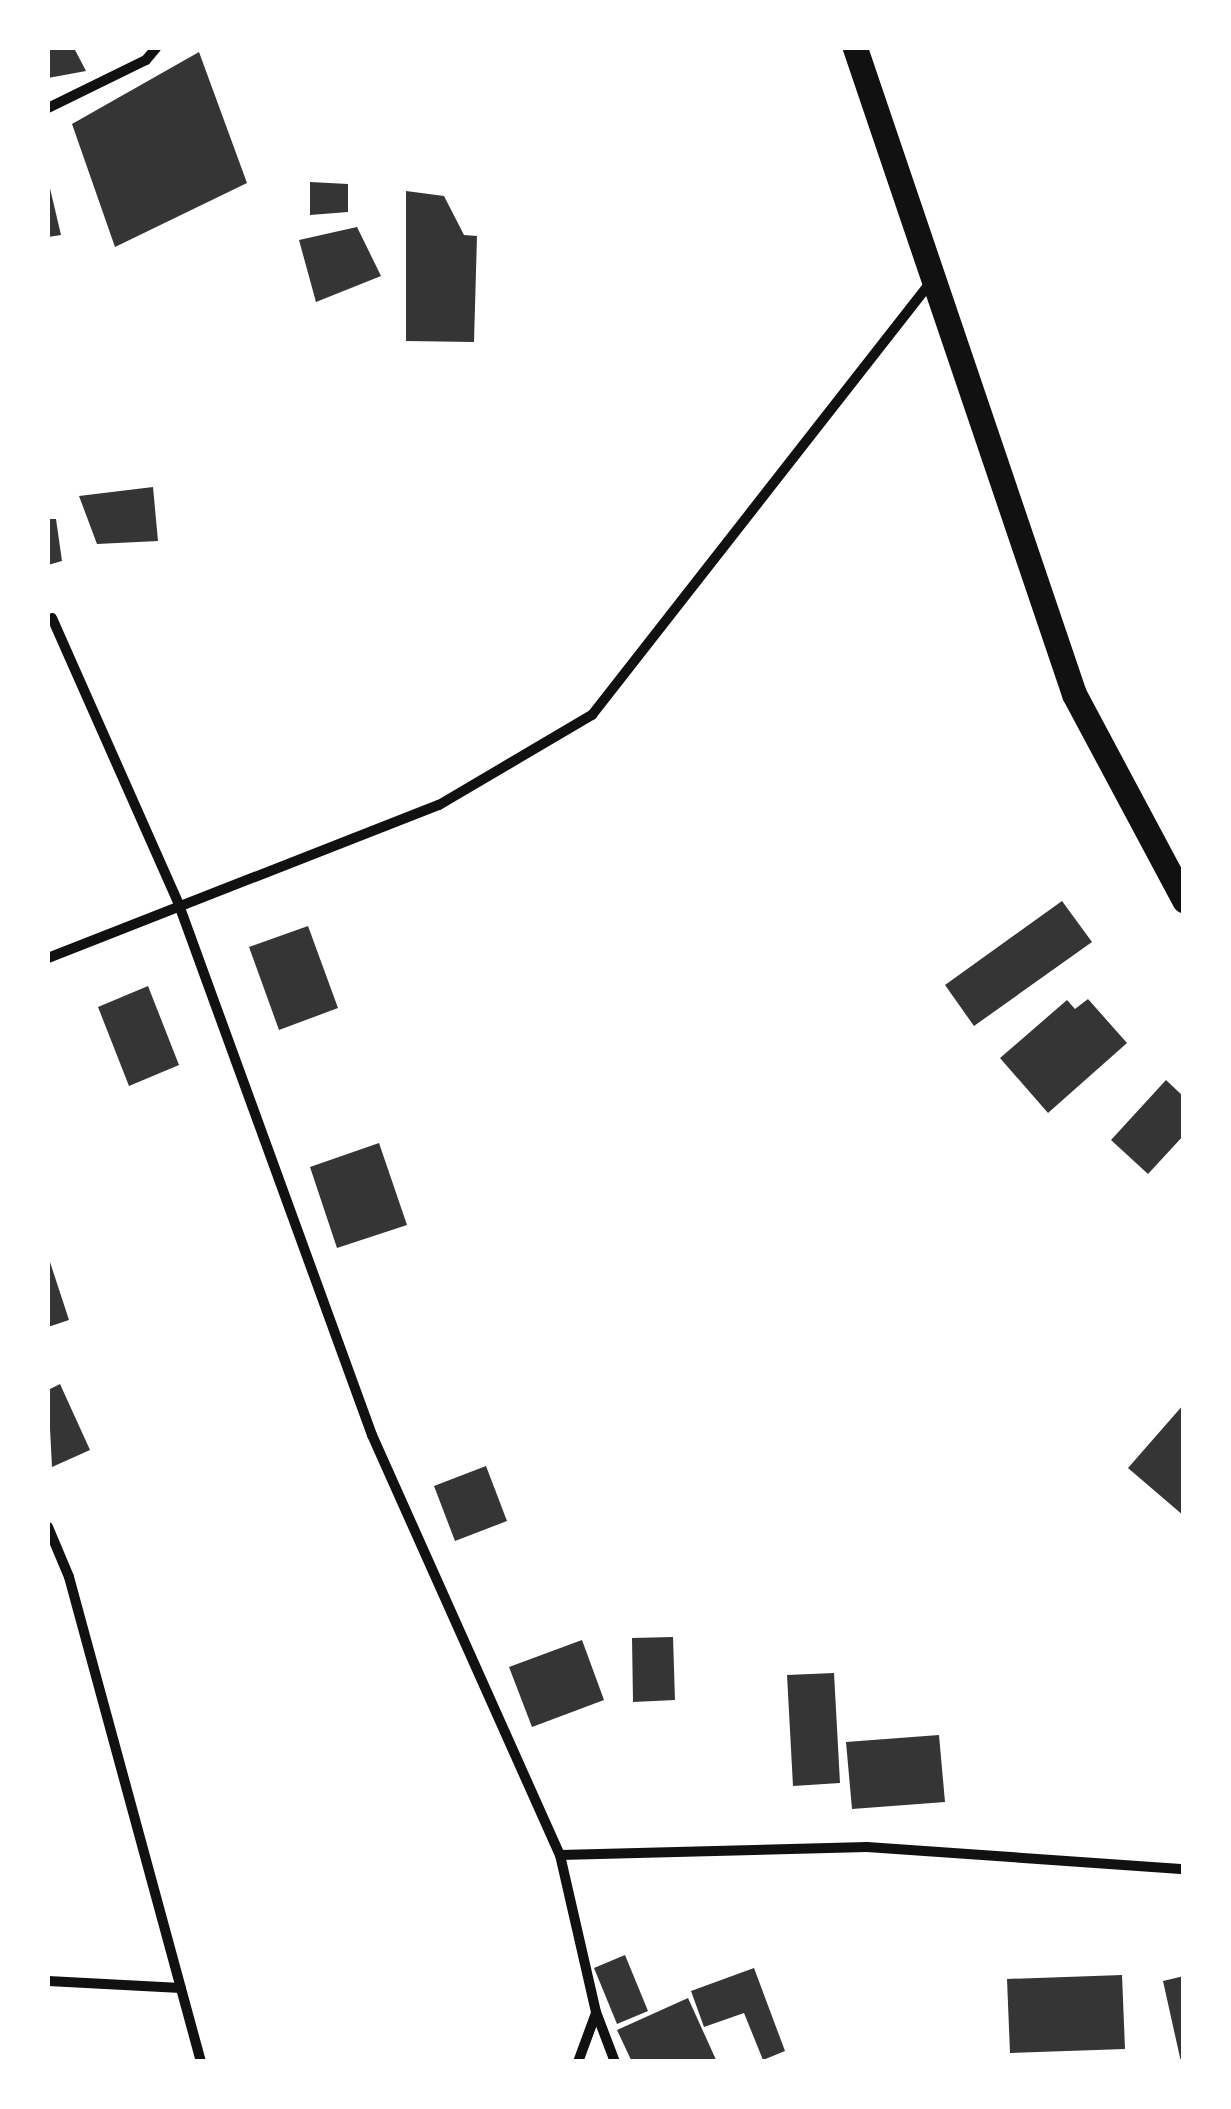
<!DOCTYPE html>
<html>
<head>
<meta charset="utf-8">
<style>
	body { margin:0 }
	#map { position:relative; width:1231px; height:2109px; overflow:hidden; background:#fff; font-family:Spectral,serif }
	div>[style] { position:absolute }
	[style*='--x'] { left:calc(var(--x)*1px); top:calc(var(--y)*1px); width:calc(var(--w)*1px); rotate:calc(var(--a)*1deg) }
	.building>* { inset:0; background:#353535 }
	.minor>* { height:10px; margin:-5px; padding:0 5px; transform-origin:5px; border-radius:5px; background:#111 }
	.primary>* { height:25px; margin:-12.5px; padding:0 12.5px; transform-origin:12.5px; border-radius:12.5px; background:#111 }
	span { translate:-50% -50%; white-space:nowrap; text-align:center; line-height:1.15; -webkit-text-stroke:10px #fff; paint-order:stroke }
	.frame { position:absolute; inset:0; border:50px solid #fff; pointer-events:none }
</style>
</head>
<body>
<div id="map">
	<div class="building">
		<i style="clip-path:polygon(48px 48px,74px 48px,86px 71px,48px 78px)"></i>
		<i style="clip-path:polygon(199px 52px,247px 183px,115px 247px,72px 124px)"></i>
		<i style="clip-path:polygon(310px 182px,348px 184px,348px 212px,310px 215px)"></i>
		<i style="clip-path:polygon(49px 184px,61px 235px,48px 237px,48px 185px)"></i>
		<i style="clip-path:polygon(406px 191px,444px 196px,464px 235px,477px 236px,474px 342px,406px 341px)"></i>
		<i style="clip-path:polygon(357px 227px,381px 276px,316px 302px,299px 240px)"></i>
		<i style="clip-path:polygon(153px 487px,158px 541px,97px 544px,79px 496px)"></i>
		<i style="clip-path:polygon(48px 519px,56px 519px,62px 561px,48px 565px)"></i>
		<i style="clip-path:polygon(1062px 901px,1092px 942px,974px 1026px,945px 985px)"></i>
		<i style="clip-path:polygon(308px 926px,338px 1008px,279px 1030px,249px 947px)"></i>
		<i style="clip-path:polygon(148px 986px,179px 1065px,129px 1086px,98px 1007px)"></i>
		<i style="clip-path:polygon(1088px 999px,1127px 1043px,1048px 1113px,1000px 1058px,1067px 1000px,1075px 1009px)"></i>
		<i style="clip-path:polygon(1166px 1080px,1184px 1097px,1184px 1135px,1148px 1174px,1111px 1140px)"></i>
		<i style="clip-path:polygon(379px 1143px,407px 1225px,337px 1248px,310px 1167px)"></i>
		<i style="clip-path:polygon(48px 1256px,69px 1320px,48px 1327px)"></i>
		<i style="clip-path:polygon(60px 1384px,90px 1450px,52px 1467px,48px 1390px)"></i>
		<i style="clip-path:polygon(1184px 1404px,1184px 1516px,1128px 1468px)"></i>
		<i style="clip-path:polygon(486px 1466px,507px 1521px,455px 1541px,434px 1486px)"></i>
		<i style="clip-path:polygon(673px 1637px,675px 1700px,633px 1702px,632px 1638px)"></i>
		<i style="clip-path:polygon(582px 1640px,604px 1700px,532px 1727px,509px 1667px)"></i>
		<i style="clip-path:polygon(834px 1673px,840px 1783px,793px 1786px,787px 1675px)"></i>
		<i style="clip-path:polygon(939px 1735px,945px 1802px,852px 1809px,846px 1742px)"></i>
		<i style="clip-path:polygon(625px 1955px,648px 2011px,617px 2024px,594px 1968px)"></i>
		<i style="clip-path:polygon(754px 1968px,785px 2051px,763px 2060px,744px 2013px,704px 2027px,691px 1991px)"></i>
		<i style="clip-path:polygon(1122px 1975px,1125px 2049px,1010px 2053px,1007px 1979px)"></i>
		<i style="clip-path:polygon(1184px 1976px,1184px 2062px,1181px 2062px,1163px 1981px)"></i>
		<i style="clip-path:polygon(688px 1998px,717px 2062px,632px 2062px,617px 2030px)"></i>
	</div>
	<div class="minor">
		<i style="--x:48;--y:108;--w:109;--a:-26.1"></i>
		<i style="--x:146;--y:60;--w:16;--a:-50"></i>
		<i style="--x:52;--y:618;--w:314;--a:66.1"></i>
		<i style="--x:179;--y:905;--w:564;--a:69.99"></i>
		<i style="--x:372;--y:1435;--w:460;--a:65.9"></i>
		<i style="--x:560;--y:1855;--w:161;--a:77.1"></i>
		<i style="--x:596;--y:2012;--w:53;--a:69.2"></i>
		<i style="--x:48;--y:958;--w:420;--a:-21.4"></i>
		<i style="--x:439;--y:805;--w:178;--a:-30.5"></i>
		<i style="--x:592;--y:715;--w:549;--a:-51.96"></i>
		<i style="--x:48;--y:1527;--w:54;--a:67.2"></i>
		<i style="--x:69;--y:1577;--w:503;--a:74.77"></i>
		<i style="--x:560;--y:1855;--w:307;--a:-1.5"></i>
		<i style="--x:867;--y:1847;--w:318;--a:4"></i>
		<i style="--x:48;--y:1981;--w:133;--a:3"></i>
		<i style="--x:578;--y:2062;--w:52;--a:-69.8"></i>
	</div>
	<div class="primary">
		<i style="--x:855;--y:48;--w:682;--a:71.27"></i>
		<i style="--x:1074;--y:694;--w:234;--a:61.9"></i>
	</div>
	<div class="frame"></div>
</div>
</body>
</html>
